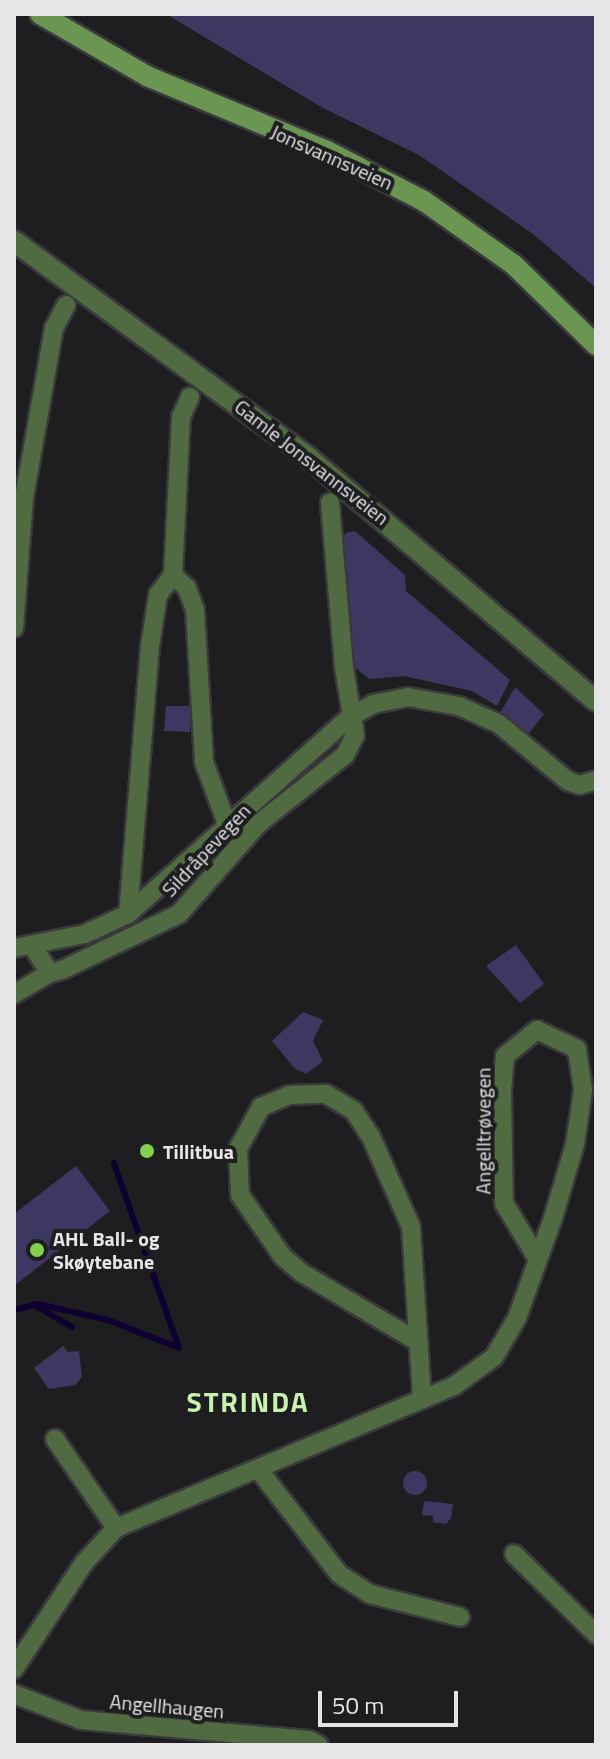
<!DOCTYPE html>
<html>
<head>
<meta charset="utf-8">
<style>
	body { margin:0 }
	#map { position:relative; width:610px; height:1759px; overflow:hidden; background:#1e1e20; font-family:"Titillium Web",sans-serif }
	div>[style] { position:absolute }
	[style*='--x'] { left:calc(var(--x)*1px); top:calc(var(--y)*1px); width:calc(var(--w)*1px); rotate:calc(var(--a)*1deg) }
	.green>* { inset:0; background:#3d3862 }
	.round { border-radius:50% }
	.stream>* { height:6px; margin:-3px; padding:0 3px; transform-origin:3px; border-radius:3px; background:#0e0030 }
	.roads { filter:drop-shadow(2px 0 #3a3a3c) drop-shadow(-2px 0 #3a3a3c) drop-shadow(0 2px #3a3a3c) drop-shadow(0 -2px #3a3a3c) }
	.minor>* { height:18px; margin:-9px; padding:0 9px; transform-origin:9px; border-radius:9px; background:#506a41 }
	.tertiary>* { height:20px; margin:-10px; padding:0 10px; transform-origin:10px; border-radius:10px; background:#506a41 }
	.secondary>* { height:20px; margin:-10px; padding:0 10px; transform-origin:10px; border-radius:10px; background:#6b9652 }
	.dots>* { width:22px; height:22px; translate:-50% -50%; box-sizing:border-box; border:4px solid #1e1e20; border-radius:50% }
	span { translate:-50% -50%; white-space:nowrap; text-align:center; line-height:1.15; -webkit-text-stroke:8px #1e1e20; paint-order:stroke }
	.street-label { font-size:20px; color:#e6e6e8 }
	.poi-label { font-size:20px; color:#e6e6e8; font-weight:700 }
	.left { translate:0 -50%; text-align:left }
	.district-label { font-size:28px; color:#c7f3af; font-weight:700; letter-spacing:2px }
	.frame { position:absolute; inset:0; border:16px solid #e6e6e8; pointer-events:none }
	.scale { position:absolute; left:318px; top:1691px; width:140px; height:36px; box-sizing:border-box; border:4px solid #e6e6e8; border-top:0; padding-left:10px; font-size:24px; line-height:28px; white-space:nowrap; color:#e6e6e8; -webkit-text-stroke:6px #1e1e20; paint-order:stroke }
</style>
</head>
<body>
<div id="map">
	<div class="green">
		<i style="clip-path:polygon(166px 14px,596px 14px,596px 288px,533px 234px,419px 155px,323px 108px)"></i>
		<i style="clip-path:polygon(355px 531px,405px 575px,406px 591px,510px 680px,497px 706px,472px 691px,404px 676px,369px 679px,353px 666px,342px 544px,345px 533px)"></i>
		<i style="clip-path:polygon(515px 687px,544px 714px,527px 736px,498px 717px)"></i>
		<i style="clip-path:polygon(166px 706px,190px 706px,190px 732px,164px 731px)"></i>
		<i style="clip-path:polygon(516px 945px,544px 984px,520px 1003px,486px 966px)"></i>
		<i style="clip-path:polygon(303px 1012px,323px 1020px,313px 1041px,323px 1061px,306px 1074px,294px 1068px,272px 1041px)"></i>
		<i style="clip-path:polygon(76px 1166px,110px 1211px,14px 1286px,14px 1214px)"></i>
		<i style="clip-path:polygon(63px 1346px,68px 1352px,79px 1351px,82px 1377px,75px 1385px,49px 1389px,34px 1368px)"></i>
		<i class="round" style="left:403px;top:1471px;width:24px;height:24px"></i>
		<i style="clip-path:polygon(424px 1501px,453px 1504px,451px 1518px,446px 1524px,433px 1522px,433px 1516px,422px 1515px)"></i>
	</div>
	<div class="stream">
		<i style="--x:34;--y:1305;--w:44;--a:30.1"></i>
		<i style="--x:14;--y:1310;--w:25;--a:-14"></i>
		<i style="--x:38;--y:1304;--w:72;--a:12.9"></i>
		<i style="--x:108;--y:1320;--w:76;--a:21.5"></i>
		<i style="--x:179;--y:1348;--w:196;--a:-109.4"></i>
	</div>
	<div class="roads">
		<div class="minor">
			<i style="--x:190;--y:397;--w:22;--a:114"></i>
			<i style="--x:181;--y:417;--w:158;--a:92.9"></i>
			<i style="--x:173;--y:575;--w:19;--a:43"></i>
			<i style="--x:187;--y:588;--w:23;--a:70"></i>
			<i style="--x:195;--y:610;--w:152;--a:86.6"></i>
			<i style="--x:204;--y:762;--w:69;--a:69.7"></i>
			<i style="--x:14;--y:628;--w:130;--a:-85.6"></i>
			<i style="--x:24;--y:498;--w:173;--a:-80"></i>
			<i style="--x:54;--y:328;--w:26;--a:-62"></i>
			<i style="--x:128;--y:914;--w:269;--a:-85.3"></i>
			<i style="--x:150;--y:646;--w:52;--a:-81.1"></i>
			<i style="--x:158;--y:595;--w:25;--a:-53"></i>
			<i style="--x:33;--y:947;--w:31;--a:57"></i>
			<i style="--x:50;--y:973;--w:12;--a:-14"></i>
			<i style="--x:62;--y:970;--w:130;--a:-25.6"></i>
			<i style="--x:179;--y:914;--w:120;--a:-48.7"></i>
			<i style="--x:258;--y:824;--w:111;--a:-38.4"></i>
			<i style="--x:345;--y:755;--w:22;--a:-63"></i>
			<i style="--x:355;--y:735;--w:69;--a:-99.2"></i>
			<i style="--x:344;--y:667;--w:165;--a:-94.9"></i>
			<i style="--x:14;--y:948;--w:72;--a:-11.2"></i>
			<i style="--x:85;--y:934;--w:47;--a:-24.9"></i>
			<i style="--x:128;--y:914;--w:297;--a:-41.6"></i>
			<i style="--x:350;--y:717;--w:26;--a:-29"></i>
			<i style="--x:373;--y:704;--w:36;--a:-11"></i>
			<i style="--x:408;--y:697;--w:52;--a:10"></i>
			<i style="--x:459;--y:706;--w:44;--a:24.2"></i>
			<i style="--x:499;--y:724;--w:89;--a:39.6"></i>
			<i style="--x:568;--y:781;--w:12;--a:20"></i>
			<i style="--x:579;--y:785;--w:18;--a:-16"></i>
			<i style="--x:14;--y:994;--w:42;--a:-30.3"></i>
			<i style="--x:415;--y:1340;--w:131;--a:-149.3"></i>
			<i style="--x:302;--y:1273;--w:25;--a:-140"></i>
			<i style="--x:283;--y:1257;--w:75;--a:-124.7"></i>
			<i style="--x:240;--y:1195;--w:46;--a:-92.5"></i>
			<i style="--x:238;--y:1149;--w:48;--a:-61.3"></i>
			<i style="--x:261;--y:1107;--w:30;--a:-23"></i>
			<i style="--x:289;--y:1095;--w:37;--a:-2"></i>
			<i style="--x:326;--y:1094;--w:33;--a:31"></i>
			<i style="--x:354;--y:1111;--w:31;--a:57"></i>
			<i style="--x:371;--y:1137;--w:98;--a:66"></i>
			<i style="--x:411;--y:1227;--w:171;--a:86.3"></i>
			<i style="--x:55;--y:1439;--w:108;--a:55.6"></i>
			<i style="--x:259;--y:1470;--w:131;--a:52.4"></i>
			<i style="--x:339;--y:1574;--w:37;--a:33"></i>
			<i style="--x:370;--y:1594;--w:93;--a:14.3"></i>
			<i style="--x:514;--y:1554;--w:115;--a:44.3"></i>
			<i style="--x:14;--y:1669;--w:127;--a:-56.6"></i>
			<i style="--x:84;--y:1563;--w:47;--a:-47.6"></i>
			<i style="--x:116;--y:1528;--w:367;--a:-22.8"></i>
			<i style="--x:454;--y:1386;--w:49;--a:-35.9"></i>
			<i style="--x:494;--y:1357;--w:45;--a:-59.5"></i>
			<i style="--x:517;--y:1318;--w:109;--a:-70.2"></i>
			<i style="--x:554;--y:1215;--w:74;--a:-73.5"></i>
			<i style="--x:575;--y:1144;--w:55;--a:-81.6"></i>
			<i style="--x:583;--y:1090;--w:41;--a:-98.3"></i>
			<i style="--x:577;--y:1049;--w:44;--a:-154.6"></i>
			<i style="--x:537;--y:1030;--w:41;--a:140.9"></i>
			<i style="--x:505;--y:1056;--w:36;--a:95"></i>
			<i style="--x:502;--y:1092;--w:111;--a:89"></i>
			<i style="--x:504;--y:1203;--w:64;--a:59"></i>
			<i style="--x:14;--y:1694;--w:72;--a:21.2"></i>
			<i style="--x:81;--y:1720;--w:229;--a:5"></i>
			<i style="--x:309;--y:1740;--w:11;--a:27"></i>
		</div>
		<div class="tertiary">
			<i style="--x:14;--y:241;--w:365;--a:36.3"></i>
			<i style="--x:308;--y:457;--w:377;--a:40.3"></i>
		</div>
		<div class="secondary">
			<i style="--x:40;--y:14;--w:124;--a:30.1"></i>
			<i style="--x:147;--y:76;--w:195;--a:22.6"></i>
			<i style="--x:327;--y:151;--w:109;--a:27.3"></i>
			<i style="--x:424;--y:201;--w:110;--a:35.4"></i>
			<i style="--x:514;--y:265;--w:115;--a:44.3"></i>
		</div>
	</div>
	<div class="dots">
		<i style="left:147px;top:1151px;background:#83d04e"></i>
		<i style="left:37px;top:1250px;background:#83d04e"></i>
	</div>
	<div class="street-label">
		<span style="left:332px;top:157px;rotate:24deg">Jonsvannsveien</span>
		<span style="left:312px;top:462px;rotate:38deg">Gamle Jonsvannsveien</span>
		<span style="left:206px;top:850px;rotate:-47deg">Sildråpevegen</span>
		<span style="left:483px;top:1131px;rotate:-90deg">Angelltrøvegen</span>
		<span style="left:167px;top:1706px;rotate:5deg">Angellhaugen</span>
	</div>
	<div class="poi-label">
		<span class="left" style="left:163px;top:1151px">Tillitbua</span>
		<span class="left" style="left:53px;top:1250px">AHL Ball- og<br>Skøytebane</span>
	</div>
	<div class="district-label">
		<span style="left:248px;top:1402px">STRINDA</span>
	</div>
	<div class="frame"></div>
	<div class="scale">50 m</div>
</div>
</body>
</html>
